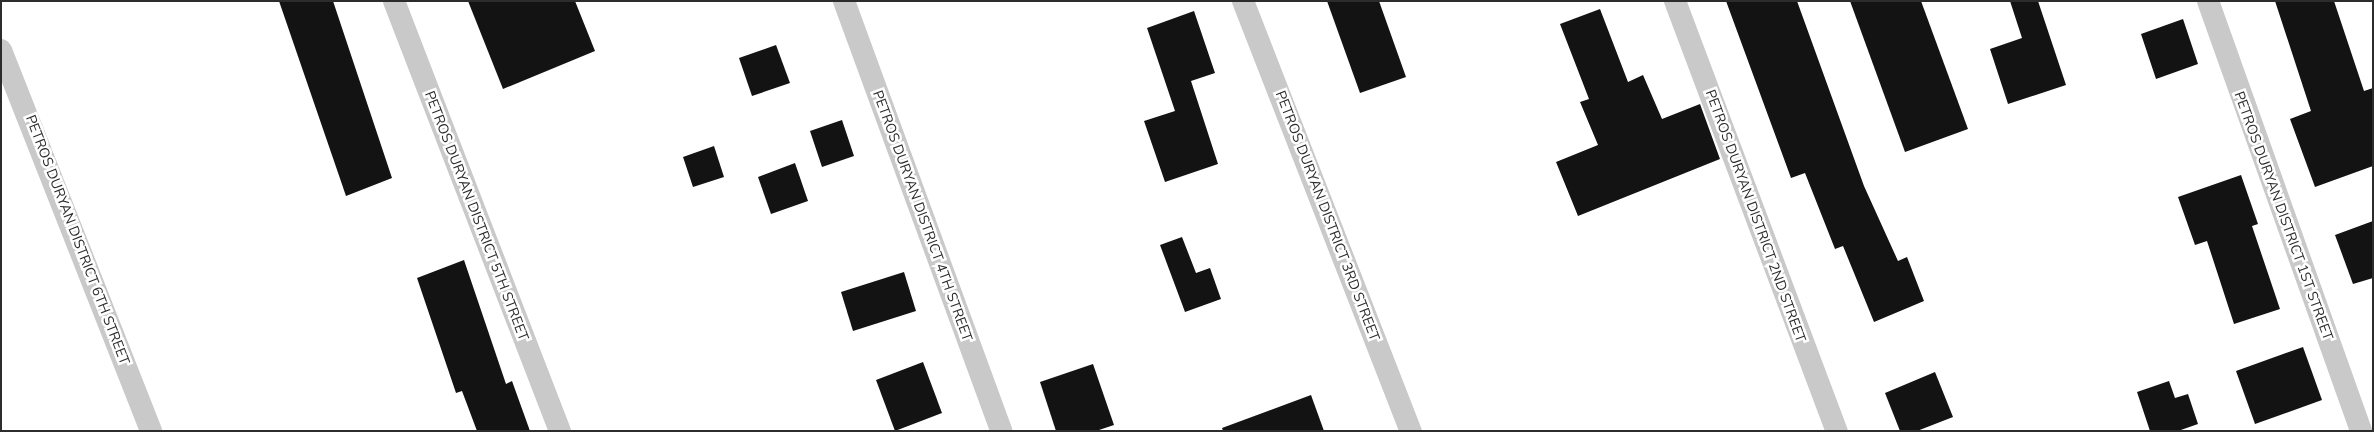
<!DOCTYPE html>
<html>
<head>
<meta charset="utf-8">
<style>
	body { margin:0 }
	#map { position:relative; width:2374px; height:432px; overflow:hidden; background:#fff; font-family:"Nunito Sans",sans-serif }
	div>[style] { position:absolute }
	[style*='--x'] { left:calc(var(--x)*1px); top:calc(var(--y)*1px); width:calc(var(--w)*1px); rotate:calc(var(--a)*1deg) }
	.building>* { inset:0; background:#131313 }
	.minor>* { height:22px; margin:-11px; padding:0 11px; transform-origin:11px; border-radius:11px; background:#c9c9c9 }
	span { translate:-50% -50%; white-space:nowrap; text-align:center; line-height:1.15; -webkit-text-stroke:5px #fff; paint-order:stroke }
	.street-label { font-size:14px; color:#2c2c2c }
	.frame { position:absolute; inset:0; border:2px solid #2c2c2c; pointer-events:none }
</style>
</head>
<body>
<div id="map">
	<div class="building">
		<i style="clip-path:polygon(279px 1px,333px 1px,392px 178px,346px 196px)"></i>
		<i style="clip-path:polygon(468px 1px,575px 1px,595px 51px,503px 89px)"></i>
		<i style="clip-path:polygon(1327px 1px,1379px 1px,1406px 77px,1360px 93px)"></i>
		<i style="clip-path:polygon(1726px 1px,1797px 1px,1864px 186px,1898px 261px,1907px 257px,1924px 301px,1874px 322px,1843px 246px,1835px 249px,1805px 173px,1791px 178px)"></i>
		<i style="clip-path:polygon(1850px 1px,1921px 1px,1968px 129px,1905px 152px)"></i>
		<i style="clip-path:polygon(2010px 1px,2038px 1px,2066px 85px,2008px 104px,1990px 49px,2022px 38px)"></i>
		<i style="clip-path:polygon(2275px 1px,2334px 1px,2364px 91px,2373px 88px,2373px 166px,2315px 187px,2290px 119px,2311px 111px)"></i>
		<i style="clip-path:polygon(1600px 9px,1628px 82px,1643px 75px,1662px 119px,1700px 104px,1720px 159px,1578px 216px,1556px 162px,1598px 145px,1580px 102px,1589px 99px,1560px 24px)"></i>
		<i style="clip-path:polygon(1194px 11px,1215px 73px,1191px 81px,1218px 164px,1165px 182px,1144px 121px,1175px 111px,1147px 28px)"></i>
		<i style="clip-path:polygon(2183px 19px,2198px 64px,2156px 79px,2141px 34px)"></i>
		<i style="clip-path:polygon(776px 45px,790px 83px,752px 96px,739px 58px)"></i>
		<i style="clip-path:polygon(842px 120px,854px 156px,822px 167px,810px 131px)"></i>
		<i style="clip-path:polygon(714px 146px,724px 177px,693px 187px,683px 157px)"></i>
		<i style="clip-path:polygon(795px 163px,808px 201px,771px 214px,758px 177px)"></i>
		<i style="clip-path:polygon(2241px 175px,2258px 224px,2252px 226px,2280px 309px,2234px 324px,2207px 241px,2195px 245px,2178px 197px)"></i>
		<i style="clip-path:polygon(2373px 221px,2373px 278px,2353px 284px,2335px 235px)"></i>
		<i style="clip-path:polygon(1182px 237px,1196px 273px,1210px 268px,1221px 299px,1185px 312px,1160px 245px)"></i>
		<i style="clip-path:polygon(464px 260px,506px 384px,512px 381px,530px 431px,477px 431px,462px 391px,456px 393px,417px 278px)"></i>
		<i style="clip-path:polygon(904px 272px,916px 311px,853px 331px,841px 292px)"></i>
		<i style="clip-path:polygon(2303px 347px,2322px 400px,2255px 424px,2236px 371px)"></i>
		<i style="clip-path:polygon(923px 362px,942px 413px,895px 431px,876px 380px)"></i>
		<i style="clip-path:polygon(1093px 364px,1114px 425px,1096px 431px,1056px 431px,1040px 382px)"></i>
		<i style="clip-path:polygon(1935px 372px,1953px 417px,1917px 431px,1900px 431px,1885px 393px)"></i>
		<i style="clip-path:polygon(2169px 381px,2175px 398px,2188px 394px,2198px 424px,2178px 431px,2150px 431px,2137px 392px)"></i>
		<i style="clip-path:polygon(1311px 395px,1324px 431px,1223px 431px,1222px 428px)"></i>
	</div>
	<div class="minor">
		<i style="--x:394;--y:1;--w:461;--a:68.9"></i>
		<i style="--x:844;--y:1;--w:458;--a:69.9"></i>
		<i style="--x:1243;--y:1;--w:462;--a:68.7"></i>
		<i style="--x:1675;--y:1;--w:460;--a:69.4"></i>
		<i style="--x:2208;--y:1;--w:456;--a:70.4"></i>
		<i style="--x:1;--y:50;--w:409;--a:68.5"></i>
	</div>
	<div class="street-label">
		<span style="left:476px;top:216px;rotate:69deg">PETROS DURYAN DISTRICT 5TH STREET</span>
		<span style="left:922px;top:216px;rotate:70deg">PETROS DURYAN DISTRICT 4TH STREET</span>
		<span style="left:1327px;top:216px;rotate:69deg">PETROS DURYAN DISTRICT 3RD STREET</span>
		<span style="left:1755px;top:216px;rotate:70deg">PETROS DURYAN DISTRICT 2ND STREET</span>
		<span style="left:2283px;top:216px;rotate:70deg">PETROS DURYAN DISTRICT 1ST STREET</span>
		<span style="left:77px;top:240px;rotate:69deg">PETROS DURYAN DISTRICT 6TH STREET</span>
	</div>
	<div class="frame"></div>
</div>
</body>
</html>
